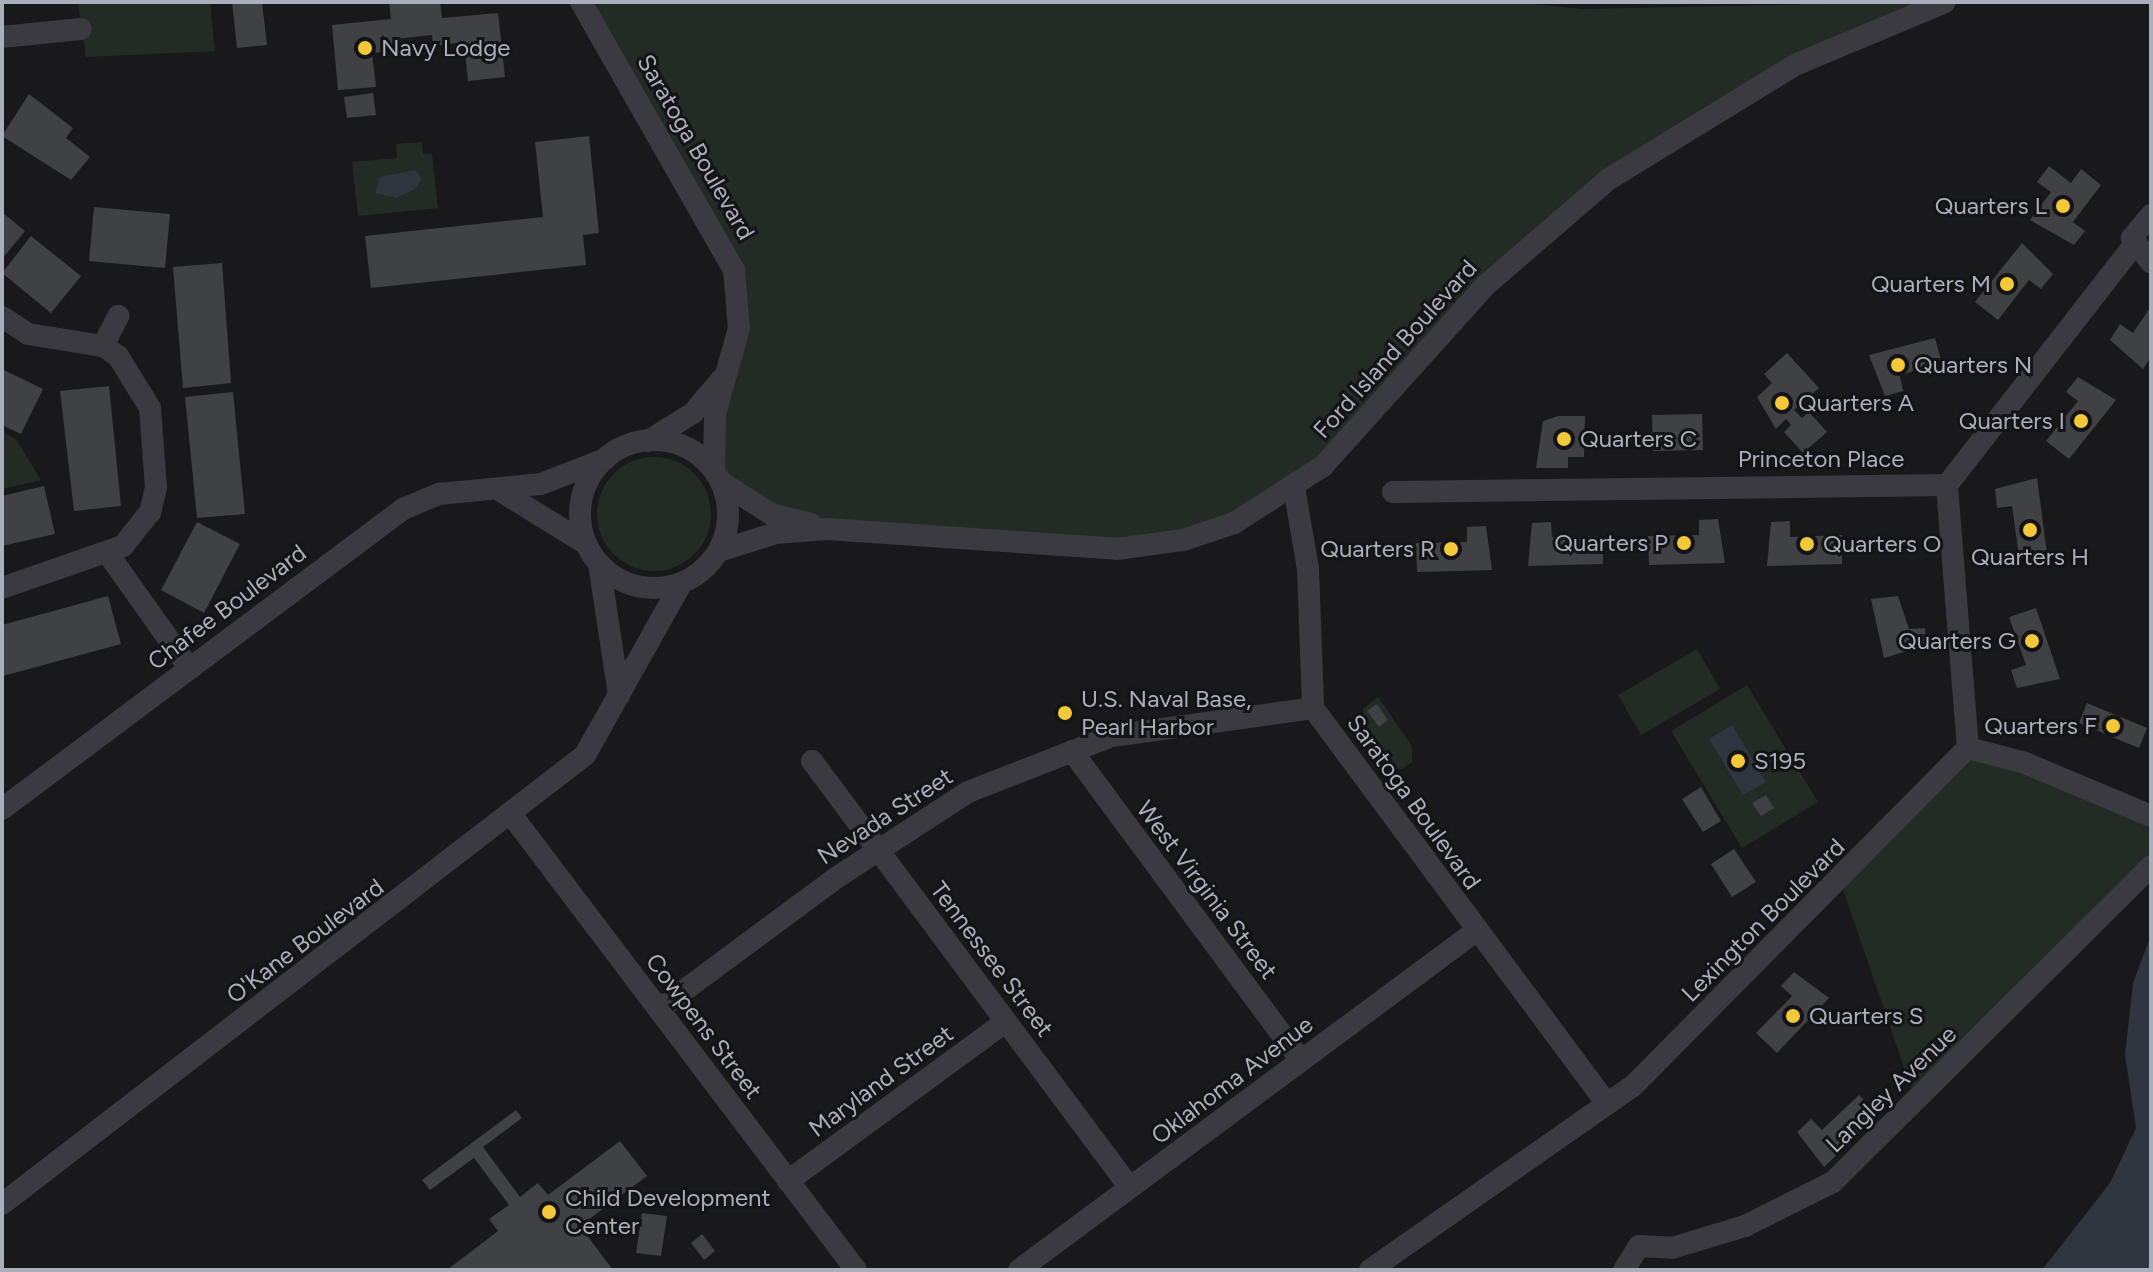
<!DOCTYPE html>
<html>
<head>
<meta charset="utf-8">
<style>
	body { margin:0 }
	#map { position:relative; width:2153px; height:1272px; overflow:hidden; background:#19191b; font-family:Figtree,sans-serif }
	div>[style] { position:absolute }
	[style*='--x'] { left:calc(var(--x)*1px); top:calc(var(--y)*1px); width:calc(var(--w)*1px); rotate:calc(var(--a)*1deg) }
	.green>* { inset:0; background:#232b25 }
	.round { border-radius:50% }
	.water>* { inset:0; background:#2f3640 }
	.building>* { inset:0; background:#404145 }
	.minor>* { height:22px; margin:-11px; padding:0 11px; transform-origin:11px; border-radius:11px; background:#3a3a40 }
	.minor>.ring { margin:-11px; padding:0; box-sizing:content-box; background:none; border:22px solid #3a3a40; border-radius:50% }
	.dots>* { width:22px; height:22px; translate:-50% -50%; box-sizing:border-box; border:4px solid #141416; border-radius:50% }
	span { translate:-50% -50%; white-space:nowrap; text-align:center; line-height:1.15; -webkit-text-stroke:6px #141416; paint-order:stroke }
	.poi-label { font-size:24px; color:#abaebb }
	.left { translate:0 -50%; text-align:left }
	.right { translate:-100% -50%; text-align:right }
	.street-label { font-size:24px; color:#abaebb }
	.frame { position:absolute; inset:0; border:4px solid #abaebb; pointer-events:none }
</style>
</head>
<body>
<div id="map">
	<div class="green">
		<i style="clip-path:polygon(78px 2px,210px 2px,215px 51px,86px 57px)"></i>
		<i style="clip-path:polygon(581px 2px,1510px 2px,1582px 9px,1920px 2px,1609px 179px,1260px 510px,1117px 549px,771px 514px,714px 470px,740px 296px)"></i>
		<i style="clip-path:polygon(422px 142px,423px 154px,432px 154px,438px 208px,358px 216px,352px 162px,397px 158px,396px 144px)"></i>
		<i style="clip-path:polygon(2px 432px,16px 439px,41px 480px,2px 489px)"></i>
		<i class="round" style="left:597px;top:457px;width:114px;height:114px"></i>
		<i style="clip-path:polygon(1697px 649px,1720px 689px,1641px 735px,1618px 695px)"></i>
		<i style="clip-path:polygon(1747px 685px,1818px 802px,1742px 848px,1671px 731px)"></i>
		<i style="clip-path:polygon(1378px 697px,1412px 746px,1412px 762px,1402px 769px,1386px 768px,1366px 733px,1363px 709px)"></i>
		<i style="clip-path:polygon(1968px 748px,2151px 816px,2151px 866px,1916px 1102px,1840px 881px)"></i>
	</div>
	<div class="water">
		<i style="clip-path:polygon(415px 170px,422px 179px,415px 189px,396px 198px,375px 193px,380px 177px)"></i>
		<i style="clip-path:polygon(1732px 725px,1766px 782px,1743px 795px,1709px 739px)"></i>
		<i style="clip-path:polygon(2151px 935px,2151px 1270px,2042px 1270px,2110px 1183px,2136px 1128px,2125px 1055px,2133px 983px)"></i>
	</div>
	<div class="building">
		<i style="clip-path:polygon(232px 2px,262px 2px,267px 45px,237px 48px)"></i>
		<i style="clip-path:polygon(389px 2px,440px 2px,442px 18px,498px 13px,505px 77px,468px 81px,464px 42px,433px 46px,432px 35px,395px 39px,396px 50px,372px 53px,376px 87px,338px 90px,332px 25px,391px 19px)"></i>
		<i style="clip-path:polygon(373px 93px,376px 115px,347px 118px,344px 97px)"></i>
		<i style="clip-path:polygon(29px 94px,73px 128px,66px 138px,90px 157px,71px 180px,2px 136px)"></i>
		<i style="clip-path:polygon(589px 136px,599px 233px,583px 235px,586px 265px,371px 288px,365px 236px,543px 217px,535px 142px)"></i>
		<i style="clip-path:polygon(2049px 166px,2071px 183px,2081px 169px,2101px 185px,2073px 222px,2085px 231px,2074px 245px,2030px 220px,2051px 192px,2037px 182px)"></i>
		<i style="clip-path:polygon(94px 207px,170px 214px,165px 268px,89px 261px)"></i>
		<i style="clip-path:polygon(2px 212px,25px 231px,2px 259px)"></i>
		<i style="clip-path:polygon(31px 236px,81px 276px,51px 313px,2px 273px)"></i>
		<i style="clip-path:polygon(2022px 243px,2053px 274px,2041px 289px,2029px 280px,1998px 320px,1975px 302px)"></i>
		<i style="clip-path:polygon(222px 263px,231px 383px,183px 388px,173px 267px)"></i>
		<i style="clip-path:polygon(2151px 306px,2151px 357px,2143px 369px,2110px 340px,2120px 324px,2133px 333px)"></i>
		<i style="clip-path:polygon(1935px 338px,1941px 360px,1900px 376px,1903px 391px,1885px 396px,1869px 355px)"></i>
		<i style="clip-path:polygon(1787px 353px,1819px 388px,1794px 410px,1802px 418px,1809px 412px,1827px 432px,1803px 453px,1784px 432px,1791px 425px,1786px 419px,1776px 429px,1757px 397px,1772px 383px,1764px 374px)"></i>
		<i style="clip-path:polygon(2px 369px,43px 389px,21px 434px,2px 425px)"></i>
		<i style="clip-path:polygon(2078px 377px,2116px 400px,2069px 459px,2046px 441px,2078px 401px,2066px 392px)"></i>
		<i style="clip-path:polygon(109px 386px,121px 506px,74px 511px,60px 391px)"></i>
		<i style="clip-path:polygon(233px 392px,245px 514px,197px 518px,185px 397px)"></i>
		<i style="clip-path:polygon(1702px 414px,1703px 450px,1653px 451px,1652px 415px)"></i>
		<i style="clip-path:polygon(1558px 416px,1585px 416px,1584px 457px,1568px 457px,1568px 468px,1536px 468px,1543px 421px)"></i>
		<i style="clip-path:polygon(2037px 478px,2047px 553px,2019px 556px,2012px 506px,1997px 508px,1995px 489px)"></i>
		<i style="clip-path:polygon(44px 486px,55px 534px,2px 546px,2px 496px)"></i>
		<i style="clip-path:polygon(1718px 519px,1725px 563px,1649px 565px,1648px 536px,1699px 535px,1699px 520px)"></i>
		<i style="clip-path:polygon(1790px 521px,1790px 537px,1842px 535px,1842px 564px,1767px 566px,1771px 522px)"></i>
		<i style="clip-path:polygon(197px 522px,240px 544px,204px 613px,161px 590px)"></i>
		<i style="clip-path:polygon(1551px 522px,1552px 537px,1603px 536px,1603px 564px,1528px 566px,1532px 523px)"></i>
		<i style="clip-path:polygon(1486px 526px,1492px 570px,1417px 572px,1416px 543px,1467px 542px,1467px 527px)"></i>
		<i style="clip-path:polygon(108px 596px,121px 644px,3px 676px,2px 625px)"></i>
		<i style="clip-path:polygon(1898px 596px,1909px 629px,1925px 628px,1927px 645px,1884px 658px,1871px 599px)"></i>
		<i style="clip-path:polygon(2036px 608px,2060px 679px,2017px 688px,2011px 670px,2026px 665px,2009px 617px)"></i>
		<i style="clip-path:polygon(2087px 703px,2147px 728px,2139px 748px,2079px 723px)"></i>
		<i style="clip-path:polygon(1377px 704px,1388px 720px,1379px 727px,1367px 711px)"></i>
		<i style="clip-path:polygon(1701px 787px,1721px 821px,1703px 832px,1682px 799px)"></i>
		<i style="clip-path:polygon(1766px 795px,1774px 808px,1761px 816px,1752px 803px)"></i>
		<i style="clip-path:polygon(1734px 849px,1756px 882px,1732px 897px,1711px 864px)"></i>
		<i style="clip-path:polygon(1794px 972px,1829px 998px,1777px 1053px,1756px 1033px,1792px 996px,1781px 986px)"></i>
		<i style="clip-path:polygon(1859px 1095px,1879px 1115px,1824px 1167px,1797px 1132px,1811px 1119px,1822px 1130px)"></i>
		<i style="clip-path:polygon(516px 1110px,522px 1118px,483px 1147px,520px 1197px,538px 1183px,548px 1195px,620px 1141px,647px 1176px,580px 1226px,613px 1270px,447px 1270px,498px 1231px,489px 1219px,509px 1205px,474px 1158px,430px 1190px,422px 1180px)"></i>
		<i style="clip-path:polygon(642px 1213px,667px 1216px,661px 1256px,636px 1253px)"></i>
		<i style="clip-path:polygon(702px 1234px,715px 1251px,704px 1260px,691px 1243px)"></i>
	</div>
	<div class="minor">
		<i style="--x:581;--y:2;--w:309;--a:60.3"></i>
		<i style="--x:734;--y:270;--w:58;--a:85.1"></i>
		<i style="--x:739;--y:328;--w:89;--a:105.6"></i>
		<i style="--x:715;--y:414;--w:56;--a:91"></i>
		<i style="--x:2;--y:37;--w:79;--a:-5.8"></i>
		<i style="--x:2151;--y:215;--w:30;--a:130"></i>
		<i style="--x:2132;--y:238;--w:31;--a:52"></i>
		<i style="--x:2;--y:317;--w:31;--a:33"></i>
		<i style="--x:28;--y:334;--w:76;--a:9.1"></i>
		<i style="--x:103;--y:346;--w:18;--a:34"></i>
		<i style="--x:118;--y:356;--w:61;--a:58.4"></i>
		<i style="--x:150;--y:408;--w:79;--a:85.7"></i>
		<i style="--x:156;--y:487;--w:26;--a:103"></i>
		<i style="--x:150;--y:512;--w:43;--a:128.5"></i>
		<i style="--x:123;--y:546;--w:128;--a:160.9"></i>
		<i style="--x:103;--y:346;--w:34;--a:-63"></i>
		<i class="ring" style="left:580px;top:440px;width:126px;height:126px"></i>
		<i style="--x:648;--y:441;--w:53;--a:-31.9"></i>
		<i style="--x:693;--y:413;--w:43;--a:-49.7"></i>
		<i style="--x:721;--y:482;--w:59;--a:32.6"></i>
		<i style="--x:771;--y:514;--w:41;--a:14"></i>
		<i style="--x:1294;--y:487;--w:83;--a:80.3"></i>
		<i style="--x:1308;--y:569;--w:139;--a:87.9"></i>
		<i style="--x:1313;--y:708;--w:493;--a:53.4"></i>
		<i style="--x:502;--y:492;--w:97;--a:31.6"></i>
		<i style="--x:1393;--y:492;--w:554;--a:-0.72"></i>
		<i style="--x:1947;--y:485;--w:303;--a:-52.1"></i>
		<i style="--x:719;--y:551;--w:60;--a:-17.5"></i>
		<i style="--x:776;--y:533;--w:51;--a:-4.5"></i>
		<i style="--x:827;--y:529;--w:291;--a:3.9"></i>
		<i style="--x:1117;--y:549;--w:67;--a:-7.8"></i>
		<i style="--x:1183;--y:540;--w:54;--a:-18.4"></i>
		<i style="--x:1234;--y:523;--w:106;--a:-32.6"></i>
		<i style="--x:1323;--y:466;--w:244;--a:-48"></i>
		<i style="--x:1486;--y:285;--w:162;--a:-40.8"></i>
		<i style="--x:1609;--y:179;--w:220;--a:-31.5"></i>
		<i style="--x:1797;--y:64;--w:160;--a:-22.7"></i>
		<i style="--x:109;--y:555;--w:138;--a:54.7"></i>
		<i style="--x:599;--y:564;--w:133;--a:81.3"></i>
		<i style="--x:1968;--y:748;--w:59;--a:14.7"></i>
		<i style="--x:2025;--y:763;--w:137;--a:22.8"></i>
		<i style="--x:1072;--y:751;--w:385;--a:53.5"></i>
		<i style="--x:812;--y:761;--w:532;--a:53.32"></i>
		<i style="--x:2;--y:809;--w:501;--a:-36.8"></i>
		<i style="--x:403;--y:509;--w:39;--a:-23"></i>
		<i style="--x:439;--y:494;--w:102;--a:-5.6"></i>
		<i style="--x:541;--y:484;--w:69;--a:-21.3"></i>
		<i style="--x:510;--y:813;--w:573;--a:52.87"></i>
		<i style="--x:659;--y:1009;--w:220;--a:-36.5"></i>
		<i style="--x:836;--y:878;--w:158;--a:-33.1"></i>
		<i style="--x:968;--y:792;--w:155;--a:-21.3"></i>
		<i style="--x:1112;--y:736;--w:203;--a:-7.9"></i>
		<i style="--x:788;--y:1181;--w:269;--a:-36.2"></i>
		<i style="--x:2;--y:1204;--w:736;--a:-37.6"></i>
		<i style="--x:585;--y:755;--w:196;--a:-60.7"></i>
		<i style="--x:1019;--y:1270;--w:569;--a:-36.57"></i>
		<i style="--x:1370;--y:1270;--w:321;--a:-35"></i>
		<i style="--x:1633;--y:1086;--w:476;--a:-45.3"></i>
		<i style="--x:1968;--y:748;--w:264;--a:-94.6"></i>
		<i style="--x:1624;--y:1270;--w:28;--a:-58"></i>
		<i style="--x:1639;--y:1246;--w:33;--a:3"></i>
		<i style="--x:1672;--y:1248;--w:76;--a:-16.8"></i>
		<i style="--x:1745;--y:1226;--w:98;--a:-26.6"></i>
		<i style="--x:1833;--y:1182;--w:448;--a:-44.8"></i>
	</div>
	<div class="dots">
		<i style="left:365px;top:48px;background:#f3c839"></i>
		<i style="left:2063px;top:206px;background:#f3c839"></i>
		<i style="left:2007px;top:284px;background:#f3c839"></i>
		<i style="left:1898px;top:365px;background:#f3c839"></i>
		<i style="left:1782px;top:403px;background:#f3c839"></i>
		<i style="left:2081px;top:421px;background:#f3c839"></i>
		<i style="left:1564px;top:439px;background:#f3c839"></i>
		<i style="left:2030px;top:530px;background:#f3c839"></i>
		<i style="left:1684px;top:543px;background:#f3c839"></i>
		<i style="left:1807px;top:544px;background:#f3c839"></i>
		<i style="left:1451px;top:549px;background:#f3c839"></i>
		<i style="left:2032px;top:641px;background:#f3c839"></i>
		<i style="left:1065px;top:713px;background:#f3c839"></i>
		<i style="left:2113px;top:726px;background:#f3c839"></i>
		<i style="left:1738px;top:761px;background:#f3c839"></i>
		<i style="left:1793px;top:1016px;background:#f3c839"></i>
		<i style="left:549px;top:1212px;background:#f3c839"></i>
	</div>
	<div class="poi-label">
		<span class="left" style="left:381px;top:48px">Navy Lodge</span>
		<span class="right" style="left:2047px;top:206px">Quarters L</span>
		<span class="right" style="left:1991px;top:284px">Quarters M</span>
		<span class="left" style="left:1914px;top:365px">Quarters N</span>
		<span class="left" style="left:1798px;top:403px">Quarters A</span>
		<span class="right" style="left:2065px;top:421px">Quarters I</span>
		<span class="left" style="left:1580px;top:439px">Quarters C</span>
		<span class="right" style="left:1668px;top:543px">Quarters P</span>
		<span class="left" style="left:1823px;top:544px">Quarters O</span>
		<span class="right" style="left:1435px;top:549px">Quarters R</span>
		<span style="left:2030px;top:557px">Quarters H</span>
		<span class="right" style="left:2016px;top:641px">Quarters G</span>
		<span class="left" style="left:1081px;top:713px">U.S. Naval Base,<br>Pearl Harbor</span>
		<span class="right" style="left:2097px;top:726px">Quarters F</span>
		<span class="left" style="left:1754px;top:761px">S195</span>
		<span class="left" style="left:1809px;top:1016px">Quarters S</span>
		<span class="left" style="left:565px;top:1212px">Child Development<br>Center</span>
	</div>
	<div class="street-label">
		<span style="left:696px;top:147px;rotate:60deg">Saratoga Boulevard</span>
		<span style="left:1395px;top:349px;rotate:-48deg">Ford Island Boulevard</span>
		<span style="left:1821px;top:459px">Princeton Place</span>
		<span style="left:227px;top:607px;rotate:-37deg">Chafee Boulevard</span>
		<span style="left:1414px;top:802px;rotate:54deg">Saratoga Boulevard</span>
		<span style="left:885px;top:816px;rotate:-33deg">Nevada Street</span>
		<span style="left:1207px;top:890px;rotate:53deg">West Virginia Street</span>
		<span style="left:1763px;top:920px;rotate:-45deg">Lexington Boulevard</span>
		<span style="left:305px;top:941px;rotate:-37deg">O'Kane Boulevard</span>
		<span style="left:992px;top:959px;rotate:53deg">Tennessee Street</span>
		<span style="left:704px;top:1026px;rotate:53deg">Cowpens Street</span>
		<span style="left:1232px;top:1080px;rotate:-37deg">Oklahoma Avenue</span>
		<span style="left:881px;top:1081px;rotate:-36deg">Maryland Street</span>
		<span style="left:1891px;top:1089px;rotate:-44deg">Langley Avenue</span>
	</div>
	<div class="frame"></div>
</div>
</body>
</html>
